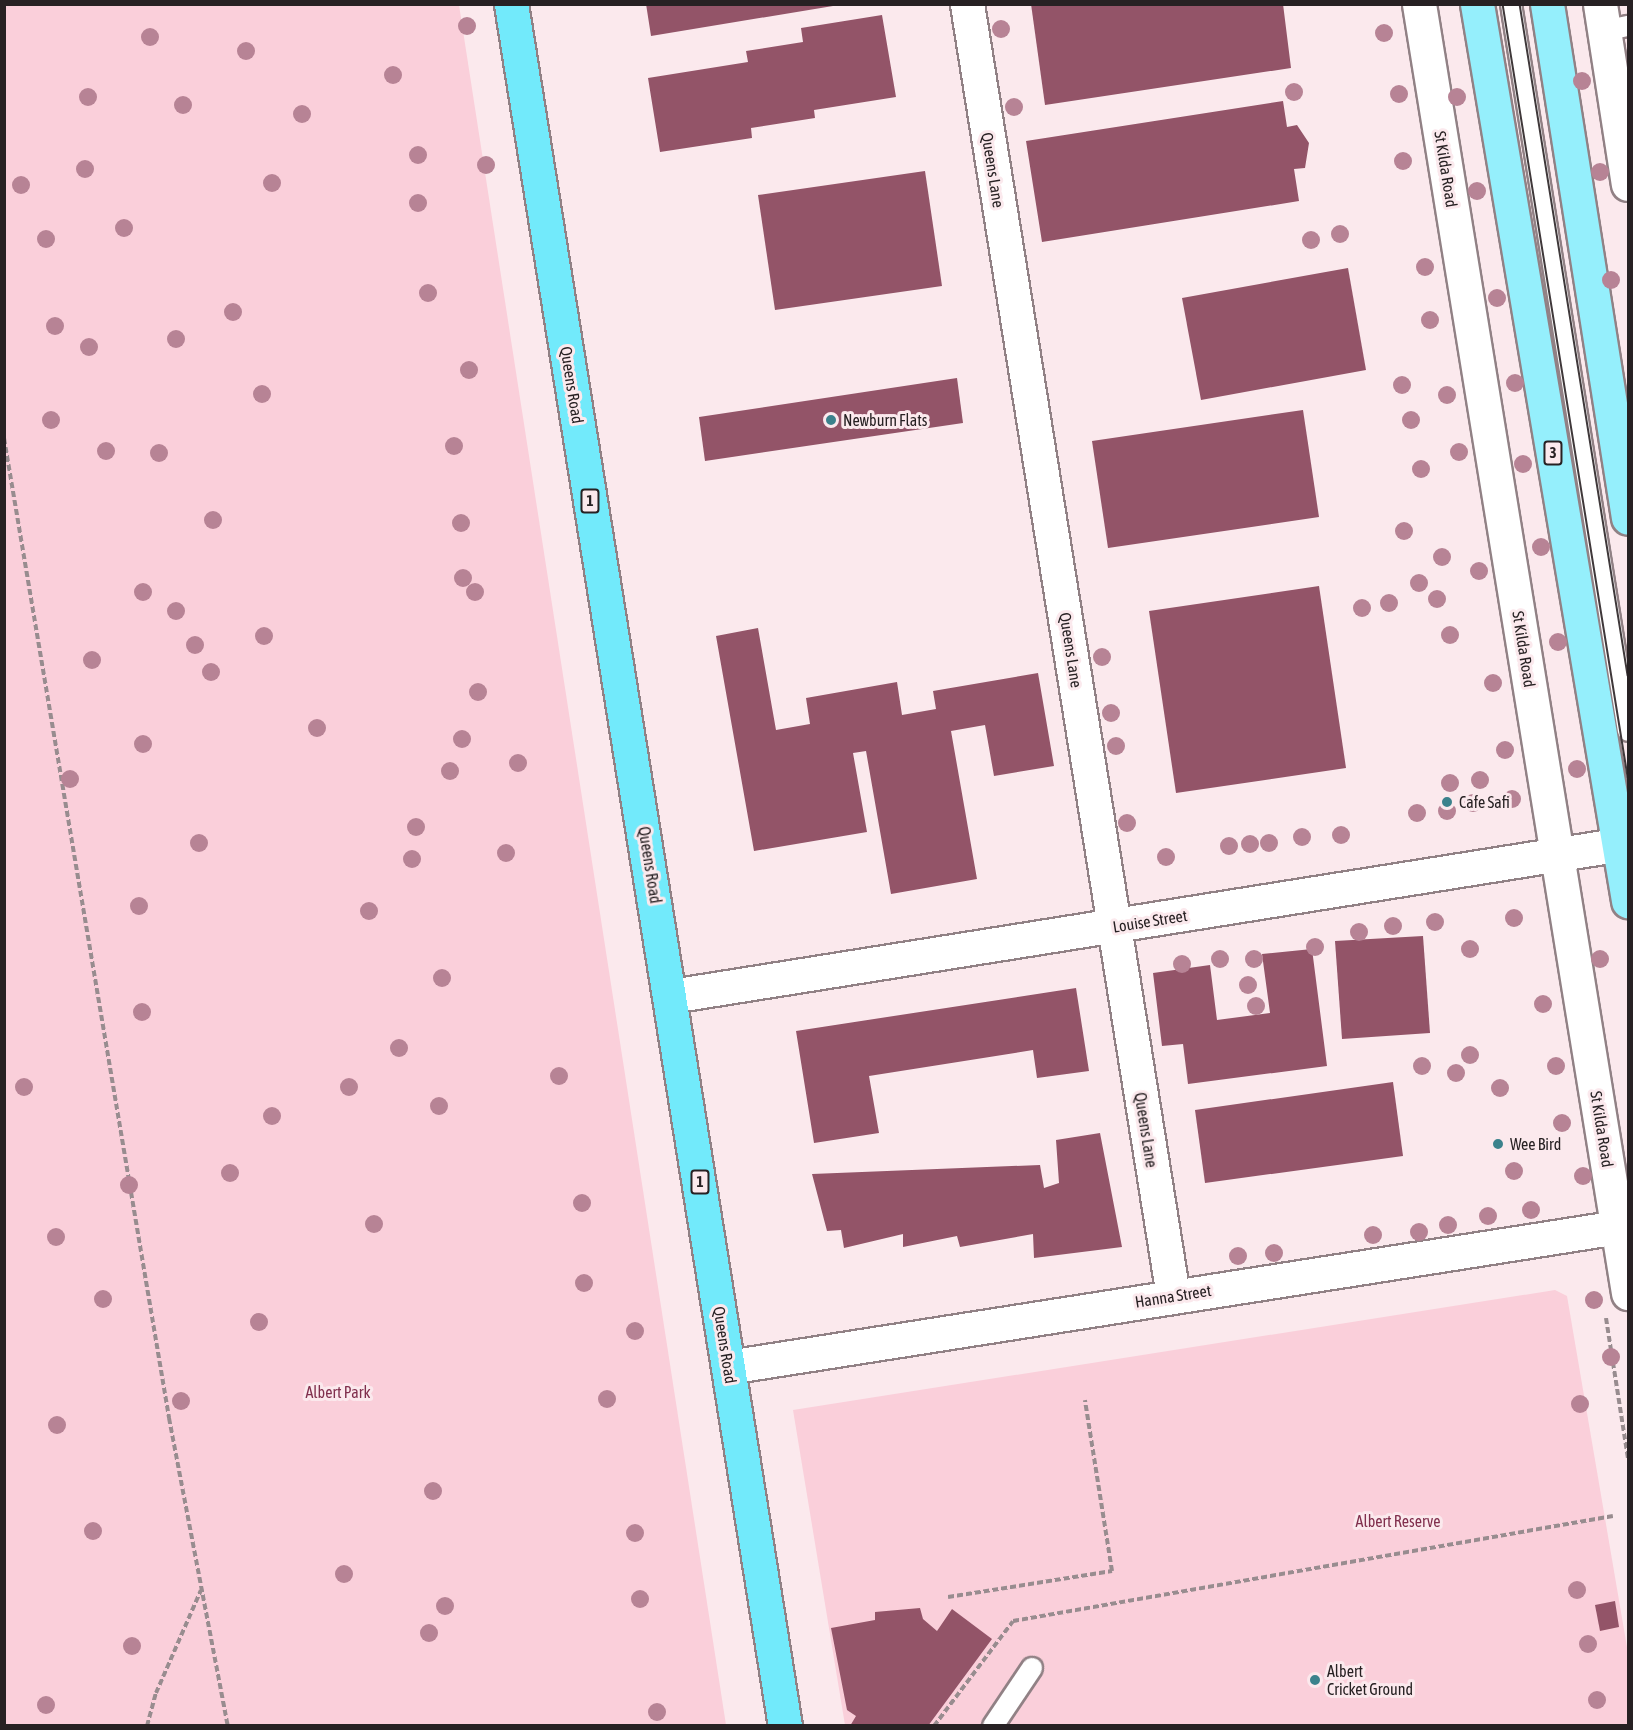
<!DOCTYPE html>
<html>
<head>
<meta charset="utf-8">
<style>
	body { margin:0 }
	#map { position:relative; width:1633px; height:1730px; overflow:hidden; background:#fbe9ed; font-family:"Asap Condensed",sans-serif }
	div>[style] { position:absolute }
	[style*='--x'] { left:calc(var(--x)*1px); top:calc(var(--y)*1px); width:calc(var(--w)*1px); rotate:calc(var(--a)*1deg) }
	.green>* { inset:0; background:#facfda }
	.building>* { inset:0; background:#935468 }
	.path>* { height:4px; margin-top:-2px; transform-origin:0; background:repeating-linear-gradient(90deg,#988c8f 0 6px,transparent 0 9px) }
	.roads { filter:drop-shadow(2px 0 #918185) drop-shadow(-2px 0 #918185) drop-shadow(0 2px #918185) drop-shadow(0 -2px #918185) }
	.service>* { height:20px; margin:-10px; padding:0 10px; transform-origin:10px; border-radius:10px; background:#fff }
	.minor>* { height:33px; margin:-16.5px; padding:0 16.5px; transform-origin:16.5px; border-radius:16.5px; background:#fff }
	.secondary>* { height:33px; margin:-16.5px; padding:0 16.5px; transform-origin:16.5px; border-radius:16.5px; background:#fff }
	.primary>* { height:33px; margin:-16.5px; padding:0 16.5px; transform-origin:16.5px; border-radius:16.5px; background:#95effc }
	.trunk>* { height:33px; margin:-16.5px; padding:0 16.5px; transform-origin:16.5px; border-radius:16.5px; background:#72eafb }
	.tram>* { height:1.5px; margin:-0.75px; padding:0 0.75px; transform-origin:0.75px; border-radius:0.75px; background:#3f383a }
	.trees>* { width:18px; height:18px; margin:-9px; border-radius:50%; background:#b78395 }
	.dots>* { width:16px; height:16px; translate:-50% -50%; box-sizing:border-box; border:3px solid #fbe9ed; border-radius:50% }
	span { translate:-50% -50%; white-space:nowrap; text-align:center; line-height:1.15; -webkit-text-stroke:6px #fbe9ed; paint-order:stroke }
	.shield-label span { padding:2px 4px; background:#fbe9ed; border:2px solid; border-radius:4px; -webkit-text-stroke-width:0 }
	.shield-label { font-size:15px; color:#272123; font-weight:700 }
	.street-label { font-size:16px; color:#272123 }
	.poi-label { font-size:16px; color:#272123 }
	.left { translate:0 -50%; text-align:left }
	.park-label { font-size:16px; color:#802f4d }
	.frame { position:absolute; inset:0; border:6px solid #272123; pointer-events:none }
</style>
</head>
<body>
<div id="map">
	<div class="green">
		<i style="clip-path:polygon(4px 5px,459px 5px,726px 1725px,5px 1725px)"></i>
		<i style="clip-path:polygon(1555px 1290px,1567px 1296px,1628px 1653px,1628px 1725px,845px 1725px,793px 1410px)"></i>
	</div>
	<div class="building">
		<i style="clip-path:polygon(646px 4px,833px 4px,833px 6px,651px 36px)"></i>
		<i style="clip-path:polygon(1031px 4px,1283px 4px,1291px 68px,1045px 105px)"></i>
		<i style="clip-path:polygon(882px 15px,896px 97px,814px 110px,815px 118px,751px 128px,752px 138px,660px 152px,648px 78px,748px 62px,746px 51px,803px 42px,801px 28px)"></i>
		<i style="clip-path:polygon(1283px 101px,1287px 127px,1297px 125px,1309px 143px,1305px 168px,1294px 169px,1299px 201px,1042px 242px,1026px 141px)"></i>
		<i style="clip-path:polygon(925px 171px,942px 286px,775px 310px,758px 195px)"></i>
		<i style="clip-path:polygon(1348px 268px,1366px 370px,1201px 400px,1182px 298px)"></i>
		<i style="clip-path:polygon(957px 378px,963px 423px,705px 461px,699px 417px)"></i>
		<i style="clip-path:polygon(1303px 410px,1319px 517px,1108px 548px,1092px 441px)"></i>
		<i style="clip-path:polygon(1319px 586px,1346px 768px,1176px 793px,1149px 611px)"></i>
		<i style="clip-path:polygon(758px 628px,776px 730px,810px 724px,806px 698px,897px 682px,902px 715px,936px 709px,933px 691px,1038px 673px,1054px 766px,994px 776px,985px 725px,951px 731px,977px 879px,891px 894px,866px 751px,853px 753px,867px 832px,754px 851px,716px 636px)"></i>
		<i style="clip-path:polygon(1423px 936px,1430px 1033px,1342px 1039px,1335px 941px)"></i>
		<i style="clip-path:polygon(1312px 949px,1327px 1066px,1188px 1084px,1183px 1044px,1162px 1046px,1153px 973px,1210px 965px,1217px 1020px,1270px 1013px,1262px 954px)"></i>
		<i style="clip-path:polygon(1076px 988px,1089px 1071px,1037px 1078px,1033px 1050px,869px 1076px,879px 1133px,814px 1143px,796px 1031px)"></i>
		<i style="clip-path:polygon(1393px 1082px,1403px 1156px,1205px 1183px,1195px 1110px)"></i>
		<i style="clip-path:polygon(1100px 1133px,1122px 1247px,1034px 1258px,1033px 1234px,960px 1247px,957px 1236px,903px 1247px,903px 1234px,844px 1248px,841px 1230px,827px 1231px,812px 1174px,1040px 1165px,1044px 1188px,1059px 1183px,1056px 1140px)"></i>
		<i style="clip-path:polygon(1615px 1601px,1619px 1627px,1600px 1631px,1595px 1605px)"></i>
		<i style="clip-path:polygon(920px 1608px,923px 1619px,937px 1631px,952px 1609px,992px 1639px,928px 1726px,850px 1726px,856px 1716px,847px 1710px,831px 1628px,875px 1620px,875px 1612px)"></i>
	</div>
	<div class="path">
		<i style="--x:4;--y:438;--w:994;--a:80.44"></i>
		<i style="--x:169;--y:1418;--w:314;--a:79.2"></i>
		<i style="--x:1606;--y:1318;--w:143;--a:81.1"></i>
		<i style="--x:948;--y:1597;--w:166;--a:-9"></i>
		<i style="--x:1112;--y:1571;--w:173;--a:-99"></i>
		<i style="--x:147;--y:1726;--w:34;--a:-75"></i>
		<i style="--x:156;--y:1693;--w:112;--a:-66.4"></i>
		<i style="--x:934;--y:1726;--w:131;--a:-53"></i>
		<i style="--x:1013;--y:1621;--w:609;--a:-9.93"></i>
	</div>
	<div class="roads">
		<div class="service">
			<i style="--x:1511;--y:4;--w:736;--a:80.86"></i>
			<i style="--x:1604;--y:31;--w:25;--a:-12"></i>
			<i style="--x:993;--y:1726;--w:70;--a:-56.1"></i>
		</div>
		<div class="minor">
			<i style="--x:967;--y:4;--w:1308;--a:80.94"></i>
			<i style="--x:671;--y:996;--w:969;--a:-9.08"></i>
			<i style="--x:728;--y:1367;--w:901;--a:-8.94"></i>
		</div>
		<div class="secondary">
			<i style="--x:1419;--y:4;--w:1306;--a:80.79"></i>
			<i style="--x:1600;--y:4;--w:182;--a:81.2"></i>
		</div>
		<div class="primary">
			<i style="--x:1477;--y:4;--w:910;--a:80.44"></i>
			<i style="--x:1547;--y:4;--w:520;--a:81.04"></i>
		</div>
		<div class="trunk">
			<i style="--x:511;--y:4;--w:1744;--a:80.96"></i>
		</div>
	</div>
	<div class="tram">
		<i style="--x:1503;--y:4;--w:783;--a:80.81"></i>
		<i style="--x:1520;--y:4;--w:680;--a:80.86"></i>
	</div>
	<div class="trees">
		<i style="left:467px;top:26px"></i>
		<i style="left:1001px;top:29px"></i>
		<i style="left:1384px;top:33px"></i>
		<i style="left:150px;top:37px"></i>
		<i style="left:246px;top:51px"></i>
		<i style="left:393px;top:75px"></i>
		<i style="left:1582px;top:81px"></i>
		<i style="left:1294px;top:92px"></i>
		<i style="left:1399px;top:94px"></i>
		<i style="left:88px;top:97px"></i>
		<i style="left:1457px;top:97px"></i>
		<i style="left:183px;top:105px"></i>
		<i style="left:1014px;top:107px"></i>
		<i style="left:302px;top:114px"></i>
		<i style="left:418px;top:155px"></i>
		<i style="left:1403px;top:161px"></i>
		<i style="left:486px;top:165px"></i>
		<i style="left:85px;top:169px"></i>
		<i style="left:1600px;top:172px"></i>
		<i style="left:272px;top:183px"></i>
		<i style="left:21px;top:185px"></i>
		<i style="left:1477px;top:191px"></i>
		<i style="left:418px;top:203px"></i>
		<i style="left:124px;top:228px"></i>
		<i style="left:1340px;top:234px"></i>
		<i style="left:46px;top:239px"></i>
		<i style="left:1311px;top:240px"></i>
		<i style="left:1425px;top:267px"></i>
		<i style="left:1611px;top:280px"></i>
		<i style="left:428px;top:293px"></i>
		<i style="left:1497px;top:298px"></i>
		<i style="left:233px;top:312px"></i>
		<i style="left:1430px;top:320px"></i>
		<i style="left:55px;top:326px"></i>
		<i style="left:176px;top:339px"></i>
		<i style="left:89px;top:347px"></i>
		<i style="left:469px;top:370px"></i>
		<i style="left:1515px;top:383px"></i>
		<i style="left:1402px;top:385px"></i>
		<i style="left:262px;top:394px"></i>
		<i style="left:1447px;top:395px"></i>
		<i style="left:51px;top:420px"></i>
		<i style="left:1411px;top:420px"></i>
		<i style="left:454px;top:446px"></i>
		<i style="left:106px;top:451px"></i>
		<i style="left:1459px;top:452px"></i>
		<i style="left:159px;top:453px"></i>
		<i style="left:1523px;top:464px"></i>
		<i style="left:1421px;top:469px"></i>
		<i style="left:213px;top:520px"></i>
		<i style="left:461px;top:523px"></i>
		<i style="left:1404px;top:531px"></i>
		<i style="left:1541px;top:547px"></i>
		<i style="left:1442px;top:557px"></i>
		<i style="left:1479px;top:571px"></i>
		<i style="left:463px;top:578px"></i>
		<i style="left:1419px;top:583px"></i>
		<i style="left:143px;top:592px"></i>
		<i style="left:475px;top:592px"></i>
		<i style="left:1437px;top:599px"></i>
		<i style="left:1389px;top:603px"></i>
		<i style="left:1362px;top:608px"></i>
		<i style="left:176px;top:611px"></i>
		<i style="left:1450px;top:635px"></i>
		<i style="left:264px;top:636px"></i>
		<i style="left:1558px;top:642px"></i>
		<i style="left:195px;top:645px"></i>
		<i style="left:1102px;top:657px"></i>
		<i style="left:92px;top:660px"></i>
		<i style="left:211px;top:672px"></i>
		<i style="left:1493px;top:683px"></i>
		<i style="left:478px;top:692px"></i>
		<i style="left:1111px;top:713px"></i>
		<i style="left:317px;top:728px"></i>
		<i style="left:462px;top:739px"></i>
		<i style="left:143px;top:744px"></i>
		<i style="left:1116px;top:746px"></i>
		<i style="left:1505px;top:750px"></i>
		<i style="left:518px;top:763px"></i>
		<i style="left:1577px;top:769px"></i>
		<i style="left:450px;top:771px"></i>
		<i style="left:70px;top:779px"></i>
		<i style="left:1480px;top:780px"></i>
		<i style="left:1450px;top:783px"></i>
		<i style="left:1512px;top:799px"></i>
		<i style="left:1473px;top:803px"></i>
		<i style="left:1447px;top:811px"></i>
		<i style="left:1417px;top:813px"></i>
		<i style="left:1127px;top:823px"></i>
		<i style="left:416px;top:827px"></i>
		<i style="left:1341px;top:835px"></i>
		<i style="left:1302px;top:837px"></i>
		<i style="left:199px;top:843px"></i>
		<i style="left:1269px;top:843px"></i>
		<i style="left:1250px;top:844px"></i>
		<i style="left:1229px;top:846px"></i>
		<i style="left:506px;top:853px"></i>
		<i style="left:1166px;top:857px"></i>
		<i style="left:412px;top:859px"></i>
		<i style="left:139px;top:906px"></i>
		<i style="left:369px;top:911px"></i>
		<i style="left:1514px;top:918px"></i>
		<i style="left:1435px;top:922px"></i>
		<i style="left:1393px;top:926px"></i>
		<i style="left:1359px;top:932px"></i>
		<i style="left:1315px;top:947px"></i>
		<i style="left:1470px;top:949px"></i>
		<i style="left:1220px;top:959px"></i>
		<i style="left:1254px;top:959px"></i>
		<i style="left:1600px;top:959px"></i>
		<i style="left:1182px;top:964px"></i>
		<i style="left:442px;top:978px"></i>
		<i style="left:1248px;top:985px"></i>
		<i style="left:1543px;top:1004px"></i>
		<i style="left:1256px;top:1006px"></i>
		<i style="left:142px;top:1012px"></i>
		<i style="left:399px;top:1048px"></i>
		<i style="left:1470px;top:1055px"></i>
		<i style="left:1422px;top:1066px"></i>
		<i style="left:1556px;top:1066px"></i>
		<i style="left:1456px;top:1073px"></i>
		<i style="left:559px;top:1076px"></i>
		<i style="left:24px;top:1087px"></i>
		<i style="left:349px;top:1087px"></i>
		<i style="left:1500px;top:1088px"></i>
		<i style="left:439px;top:1106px"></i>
		<i style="left:272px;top:1116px"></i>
		<i style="left:1562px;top:1123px"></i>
		<i style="left:1514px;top:1171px"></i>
		<i style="left:230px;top:1173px"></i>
		<i style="left:1583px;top:1176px"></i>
		<i style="left:129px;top:1185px"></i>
		<i style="left:582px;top:1203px"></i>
		<i style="left:1531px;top:1210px"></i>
		<i style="left:1488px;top:1216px"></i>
		<i style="left:374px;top:1224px"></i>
		<i style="left:1448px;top:1225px"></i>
		<i style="left:1419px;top:1232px"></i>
		<i style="left:1373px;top:1235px"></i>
		<i style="left:56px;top:1237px"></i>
		<i style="left:1274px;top:1253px"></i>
		<i style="left:1238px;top:1256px"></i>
		<i style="left:584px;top:1283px"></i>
		<i style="left:103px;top:1299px"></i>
		<i style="left:1594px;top:1300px"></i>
		<i style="left:259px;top:1322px"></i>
		<i style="left:635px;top:1331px"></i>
		<i style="left:1611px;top:1357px"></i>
		<i style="left:607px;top:1399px"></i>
		<i style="left:181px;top:1401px"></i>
		<i style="left:1580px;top:1404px"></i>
		<i style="left:57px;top:1425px"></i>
		<i style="left:433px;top:1491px"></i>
		<i style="left:93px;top:1531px"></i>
		<i style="left:635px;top:1533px"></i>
		<i style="left:344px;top:1574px"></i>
		<i style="left:1577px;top:1590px"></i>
		<i style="left:640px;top:1599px"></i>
		<i style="left:445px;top:1606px"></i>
		<i style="left:429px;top:1633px"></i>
		<i style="left:1588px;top:1644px"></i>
		<i style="left:132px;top:1646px"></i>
		<i style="left:1597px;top:1700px"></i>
		<i style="left:46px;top:1705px"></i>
		<i style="left:657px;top:1712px"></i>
	</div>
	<div class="dots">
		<i style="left:831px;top:420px;background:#3b828c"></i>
		<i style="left:1447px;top:802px;background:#3b828c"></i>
		<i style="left:1498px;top:1144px;background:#3b828c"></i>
		<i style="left:1315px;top:1680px;background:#3b828c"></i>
	</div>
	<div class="shield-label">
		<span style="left:1553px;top:453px">3</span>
		<span style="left:590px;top:501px">1</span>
		<span style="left:700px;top:1182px">1</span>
	</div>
	<div class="street-label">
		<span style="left:1446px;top:169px;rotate:81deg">St Kilda Road</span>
		<span style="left:993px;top:170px;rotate:81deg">Queens Lane</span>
		<span style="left:572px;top:385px;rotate:81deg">Queens Road</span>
		<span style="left:1524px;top:649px;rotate:81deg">St Kilda Road</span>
		<span style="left:1071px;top:650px;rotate:81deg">Queens Lane</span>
		<span style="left:650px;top:865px;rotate:81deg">Queens Road</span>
		<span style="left:1150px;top:921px;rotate:-9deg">Louise Street</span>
		<span style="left:1602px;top:1129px;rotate:81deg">St Kilda Road</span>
		<span style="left:1146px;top:1130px;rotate:81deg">Queens Lane</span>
		<span style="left:1173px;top:1296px;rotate:-9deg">Hanna Street</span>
		<span style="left:725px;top:1345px;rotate:81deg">Queens Road</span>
	</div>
	<div class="poi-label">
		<span class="left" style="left:843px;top:420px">Newburn Flats</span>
		<span class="left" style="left:1459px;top:802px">Cafe Safi</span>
		<span class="left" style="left:1510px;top:1144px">Wee Bird</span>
		<span class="left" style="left:1327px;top:1680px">Albert<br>Cricket Ground</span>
	</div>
	<div class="park-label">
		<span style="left:338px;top:1392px">Albert Park</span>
		<span style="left:1398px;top:1521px">Albert Reserve</span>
	</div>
	<div class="frame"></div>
</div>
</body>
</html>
